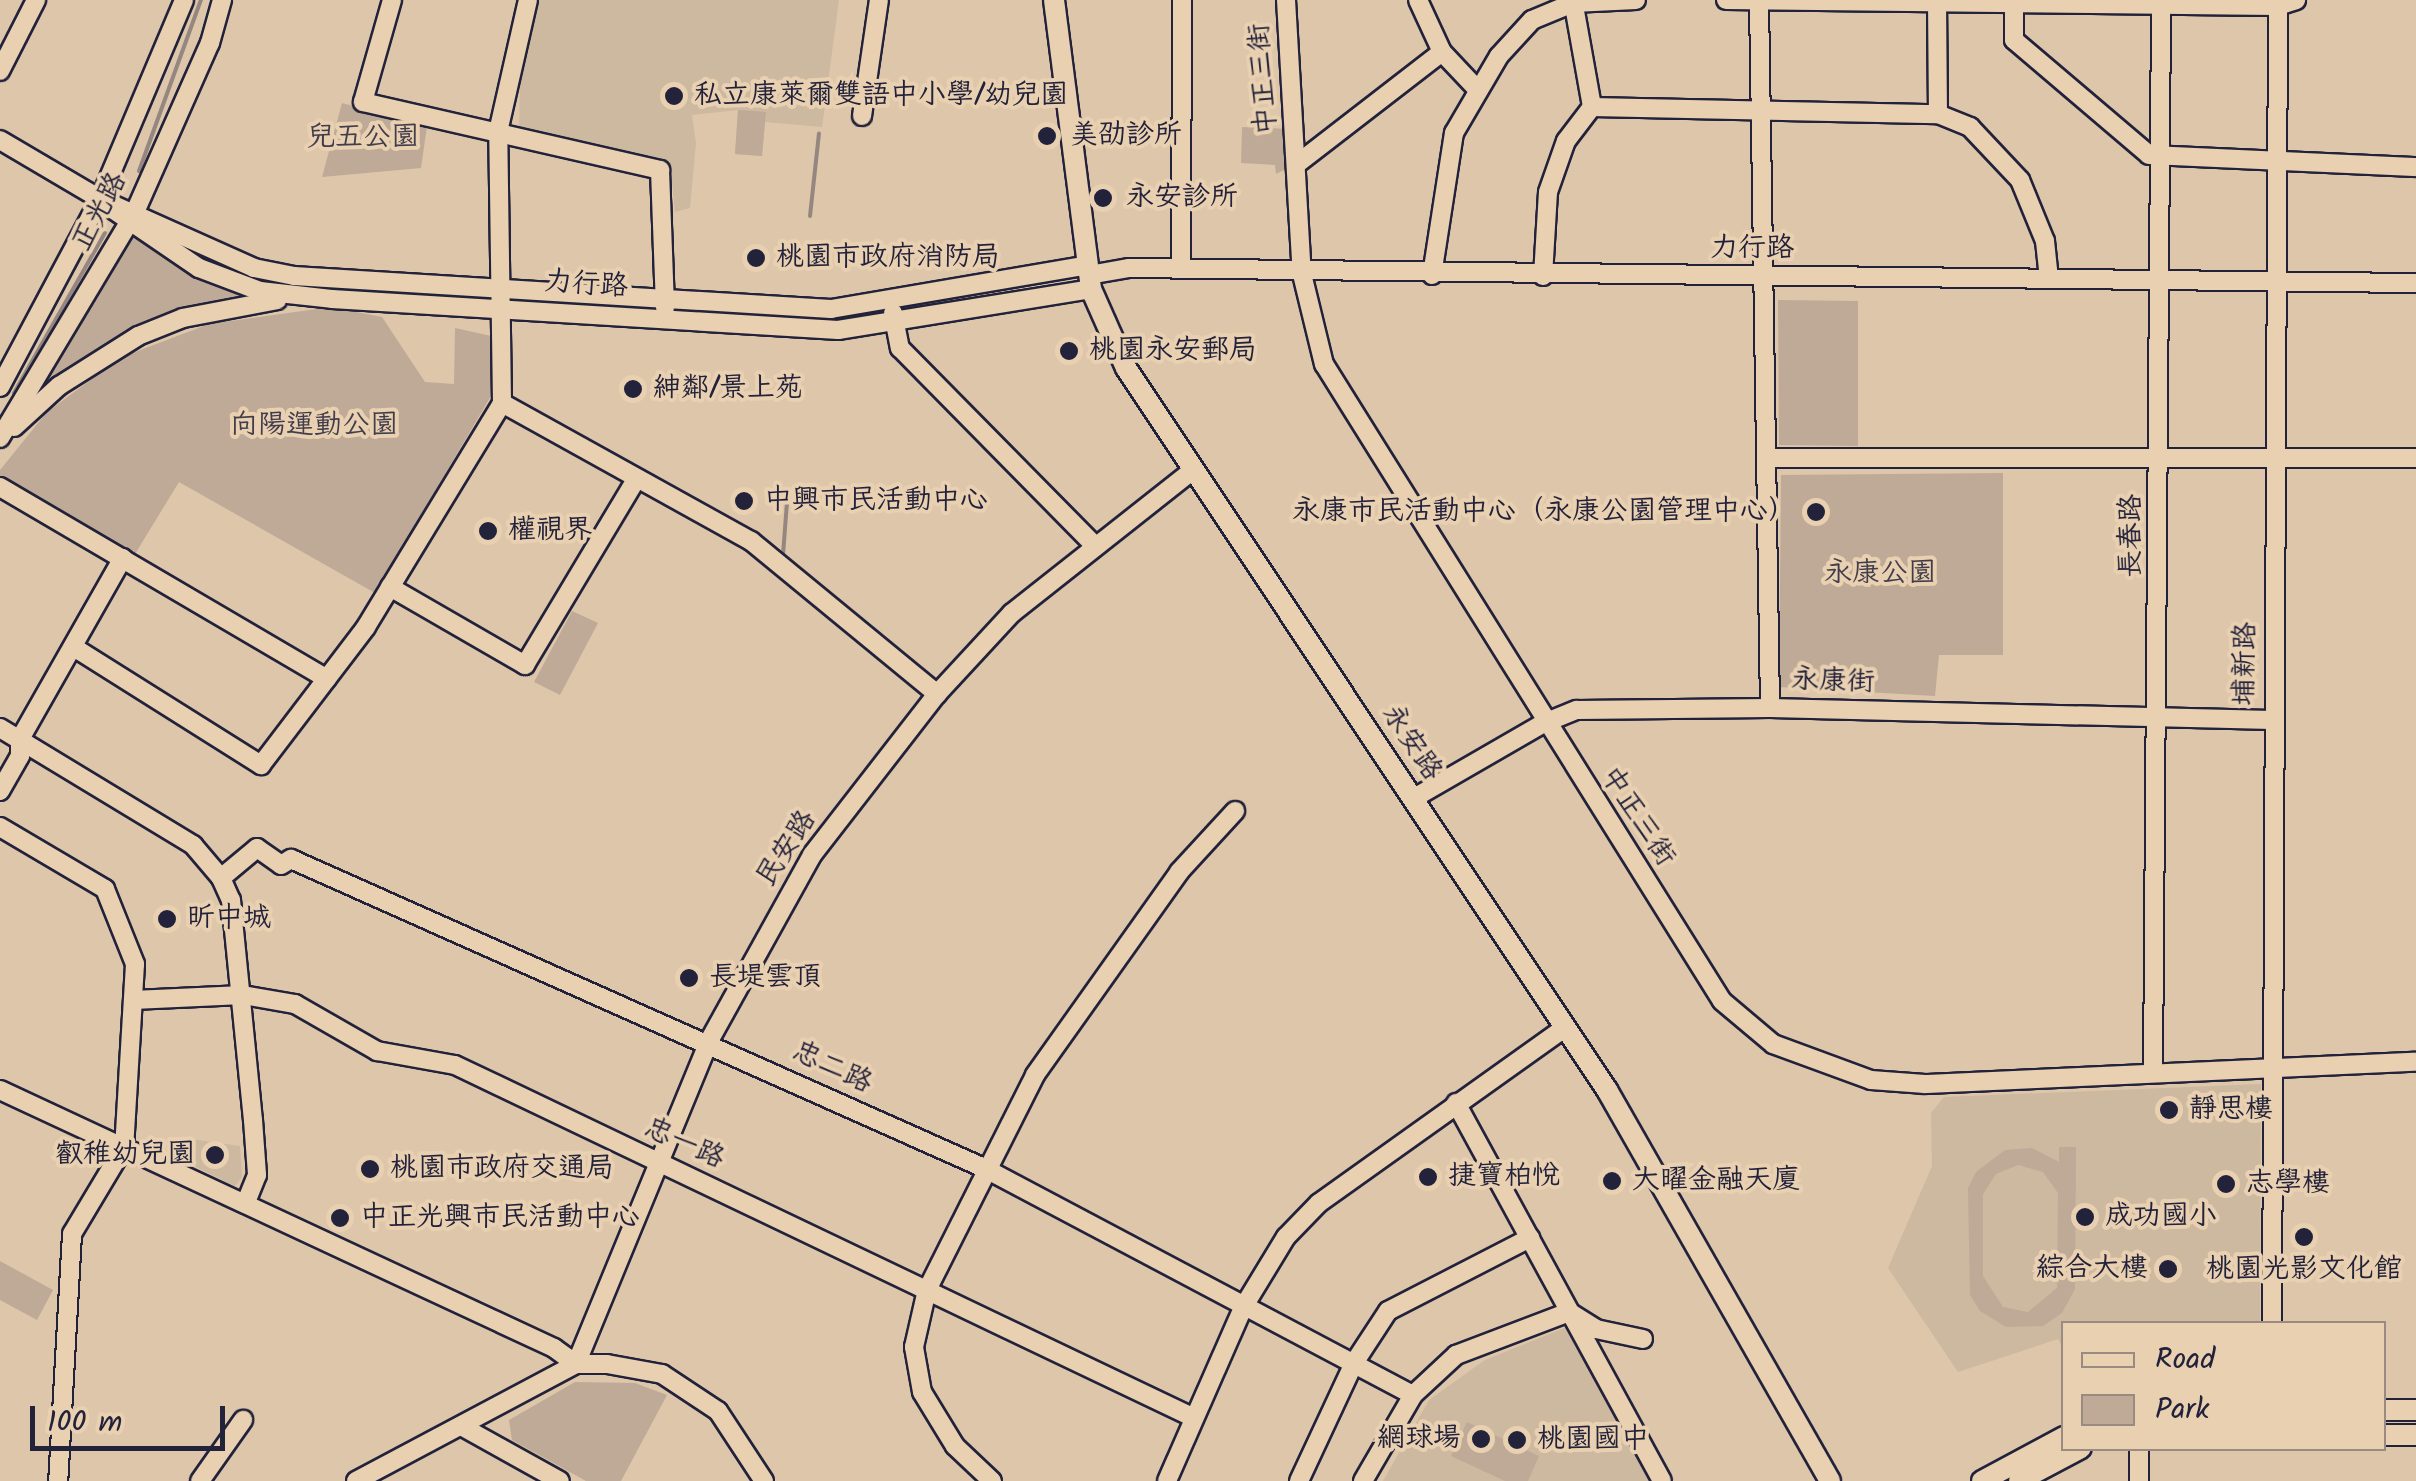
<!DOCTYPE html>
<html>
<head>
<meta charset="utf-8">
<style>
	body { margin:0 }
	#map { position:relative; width:2416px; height:1481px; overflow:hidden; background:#ddc6aa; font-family:Kalam,"LXGW WenKai TC",sans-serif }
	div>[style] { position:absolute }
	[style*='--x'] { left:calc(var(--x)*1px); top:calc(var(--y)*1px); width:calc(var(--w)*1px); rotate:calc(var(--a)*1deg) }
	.built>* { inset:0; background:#cdb8a0 }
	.green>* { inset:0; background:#beaa97 }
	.stream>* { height:4px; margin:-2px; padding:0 2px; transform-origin:2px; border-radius:2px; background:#958780 }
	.roads { filter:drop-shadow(2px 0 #22223b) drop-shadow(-2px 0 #22223b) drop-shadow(0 2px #22223b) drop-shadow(0 -2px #22223b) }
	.minor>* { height:18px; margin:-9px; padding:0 9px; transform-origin:9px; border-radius:9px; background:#e9d0b1 }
	.major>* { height:20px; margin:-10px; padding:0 10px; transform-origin:10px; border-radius:10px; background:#e9d0b1 }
	.dots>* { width:28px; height:28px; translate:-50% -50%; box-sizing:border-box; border:5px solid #e9d0b1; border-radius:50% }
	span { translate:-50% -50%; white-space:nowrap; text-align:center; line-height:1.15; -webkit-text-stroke:8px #e9d0b1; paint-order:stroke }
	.street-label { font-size:28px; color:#22223b }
	.poi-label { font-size:28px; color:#22223b }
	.left { translate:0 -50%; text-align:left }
	.right { translate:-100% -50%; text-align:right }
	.park-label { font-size:28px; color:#413d4d }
	.legend { position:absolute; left:2061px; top:1321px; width:325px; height:130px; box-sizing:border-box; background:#e9d0b1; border:2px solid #998a82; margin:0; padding:12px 18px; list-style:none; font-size:30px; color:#22223b }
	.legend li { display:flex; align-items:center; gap:20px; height:50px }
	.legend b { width:50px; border:2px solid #998a82 }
	.scale { position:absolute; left:30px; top:1406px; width:195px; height:45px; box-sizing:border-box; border:5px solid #22223b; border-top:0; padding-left:12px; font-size:30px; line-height:35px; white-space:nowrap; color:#22223b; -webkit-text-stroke:8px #e9d0b1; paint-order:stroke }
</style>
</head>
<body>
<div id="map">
	<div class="built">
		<i style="clip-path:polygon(538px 0,839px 0,822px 127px,765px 122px,762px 156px,735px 154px,738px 110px,692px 115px,696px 143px,690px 208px,675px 212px,670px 161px,519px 133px,520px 82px)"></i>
		<i style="clip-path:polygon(2261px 1084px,2260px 1323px,2064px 1324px,2063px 1349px,2058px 1339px,1958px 1372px,1888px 1268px,1932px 1166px,1931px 1113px,1944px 1097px)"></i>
		<i style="clip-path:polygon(191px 1139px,240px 1146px,242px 1177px,235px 1186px,188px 1163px)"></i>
		<i style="clip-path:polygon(1567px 1327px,1651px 1481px,1383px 1481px,1429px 1400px,1485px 1360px)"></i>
	</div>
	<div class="green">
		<i style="clip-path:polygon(342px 103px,427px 126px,421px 168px,322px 177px)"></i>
		<i style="clip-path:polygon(738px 110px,766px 112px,762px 156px,735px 154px)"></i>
		<i style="clip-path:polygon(1242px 127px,1291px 129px,1293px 165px,1276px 174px,1275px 165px,1241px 163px)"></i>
		<i style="clip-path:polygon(131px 235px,198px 276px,259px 296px,136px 330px,87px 357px,23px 411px)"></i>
		<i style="clip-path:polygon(1778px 300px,1858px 301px,1858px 446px,1779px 445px)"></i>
		<i style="clip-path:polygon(331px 307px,382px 317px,425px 382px,454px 384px,455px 328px,491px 336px,491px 396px,375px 593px,179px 482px,135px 554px,0 482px,0 470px,47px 412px,122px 357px,209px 324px)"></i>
		<i style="clip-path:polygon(2003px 473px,2003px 655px,1939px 655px,1935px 696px,1779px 687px,1781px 475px)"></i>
		<i style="clip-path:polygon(572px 611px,598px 623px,560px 695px,534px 682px)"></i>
		<i style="clip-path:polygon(evenodd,2059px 1147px,2076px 1147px,2075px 1289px,2062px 1313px,2043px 1326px,2006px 1327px,1980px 1311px,1970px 1295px,1968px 1188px,1976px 1172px,2005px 1150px,2032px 1148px,2059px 1162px,2059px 1147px,2018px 1165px,2043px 1172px,2058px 1193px,2057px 1288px,2028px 1312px,2003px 1307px,1983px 1276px,1983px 1194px,1996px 1174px,2018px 1165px)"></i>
		<i style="clip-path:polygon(0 1261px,53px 1290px,37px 1320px,0 1300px)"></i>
		<i style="clip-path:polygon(575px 1382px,635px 1383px,667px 1395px,621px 1481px,586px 1481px,512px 1440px,509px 1420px)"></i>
		<i style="clip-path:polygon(1467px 1422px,1539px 1456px,1528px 1481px,1505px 1481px,1451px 1456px)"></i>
	</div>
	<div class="stream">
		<i style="--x:139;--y:171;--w:182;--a:-70.1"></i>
		<i style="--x:810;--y:216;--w:83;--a:-83.8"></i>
		<i style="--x:14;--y:393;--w:184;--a:-60.4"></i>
		<i style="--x:783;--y:555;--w:53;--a:-85.7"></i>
	</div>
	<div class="roads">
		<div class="minor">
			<i style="--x:392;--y:0;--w:106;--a:105.9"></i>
			<i style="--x:363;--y:102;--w:305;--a:12.9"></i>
			<i style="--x:660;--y:170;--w:138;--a:87.9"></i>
			<i style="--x:1286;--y:0;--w:274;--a:86.7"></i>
			<i style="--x:1302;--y:274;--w:93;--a:76.3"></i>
			<i style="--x:1324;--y:364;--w:751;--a:58"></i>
			<i style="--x:1722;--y:1001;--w:67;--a:40.1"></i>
			<i style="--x:1773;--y:1044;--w:104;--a:20.2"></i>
			<i style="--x:1871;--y:1080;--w:54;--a:4.2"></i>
			<i style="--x:1925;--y:1084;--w:491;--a:-2.6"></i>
			<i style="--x:1418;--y:0;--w:57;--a:65.2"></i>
			<i style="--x:1442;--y:52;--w:50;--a:46.6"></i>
			<i style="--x:1573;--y:0;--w:109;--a:79.9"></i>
			<i style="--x:1726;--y:0;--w:552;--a:0.62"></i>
			<i style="--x:2278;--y:6;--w:19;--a:-18"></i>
			<i style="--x:1759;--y:0;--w:708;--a:89.11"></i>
			<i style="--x:1937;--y:0;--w:114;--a:89.5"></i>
			<i style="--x:2014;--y:2;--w:38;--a:90"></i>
			<i style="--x:2014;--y:40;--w:177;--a:40.4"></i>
			<i style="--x:2149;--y:155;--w:267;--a:2.6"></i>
			<i style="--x:0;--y:71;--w:80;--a:-63.1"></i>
			<i style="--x:862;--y:116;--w:117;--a:-81.7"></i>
			<i style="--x:0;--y:140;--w:116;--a:30.5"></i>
			<i style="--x:100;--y:199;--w:169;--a:24.1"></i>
			<i style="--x:254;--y:268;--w:41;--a:11.3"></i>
			<i style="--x:294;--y:276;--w:538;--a:3.52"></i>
			<i style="--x:831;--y:309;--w:261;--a:-9.7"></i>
			<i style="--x:1297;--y:164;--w:183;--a:-37.7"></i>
			<i style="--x:108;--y:206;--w:110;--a:34.3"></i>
			<i style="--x:199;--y:268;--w:65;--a:20.7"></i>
			<i style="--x:260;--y:291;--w:72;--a:6.3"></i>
			<i style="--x:332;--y:299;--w:507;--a:3.51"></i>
			<i style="--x:838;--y:330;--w:256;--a:-9.2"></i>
			<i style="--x:1181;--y:269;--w:269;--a:-89.8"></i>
			<i style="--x:1089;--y:275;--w:41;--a:-9.9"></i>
			<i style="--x:1129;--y:268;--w:1287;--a:0.67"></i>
			<i style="--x:1432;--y:275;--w:144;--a:-81.2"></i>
			<i style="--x:1454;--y:133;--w:89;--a:-59.7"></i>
			<i style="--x:1499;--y:56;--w:49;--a:-47.5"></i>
			<i style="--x:1532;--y:20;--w:44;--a:-22.5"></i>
			<i style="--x:1573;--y:3;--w:63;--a:-2.7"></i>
			<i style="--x:1543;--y:276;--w:84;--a:-86.6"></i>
			<i style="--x:1548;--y:192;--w:54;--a:-70.6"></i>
			<i style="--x:1566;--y:141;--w:43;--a:-52.6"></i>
			<i style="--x:1592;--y:107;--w:346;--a:1.2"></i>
			<i style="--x:1938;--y:114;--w:35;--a:22"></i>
			<i style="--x:1970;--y:127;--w:73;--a:46.7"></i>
			<i style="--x:2020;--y:180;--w:66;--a:67.7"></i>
			<i style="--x:2045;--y:241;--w:38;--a:84"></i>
			<i style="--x:893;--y:313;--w:36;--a:79"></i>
			<i style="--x:900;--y:348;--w:275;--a:45.4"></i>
			<i style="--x:0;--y:387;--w:213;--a:-62"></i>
			<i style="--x:100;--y:199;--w:216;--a:-67.1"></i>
			<i style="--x:502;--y:403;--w:285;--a:29"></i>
			<i style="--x:751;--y:541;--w:241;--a:39.4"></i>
			<i style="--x:14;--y:427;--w:61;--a:-42.3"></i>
			<i style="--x:59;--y:386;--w:93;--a:-32.3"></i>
			<i style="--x:138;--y:336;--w:48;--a:-21.8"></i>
			<i style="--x:183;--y:318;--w:96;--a:-10.8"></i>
			<i style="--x:0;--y:438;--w:263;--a:-59.1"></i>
			<i style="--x:135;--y:212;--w:185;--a:-66.1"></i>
			<i style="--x:210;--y:43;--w:45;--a:-74.4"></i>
			<i style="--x:1770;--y:458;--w:646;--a:0"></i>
			<i style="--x:0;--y:487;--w:379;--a:30.4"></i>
			<i style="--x:390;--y:587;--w:156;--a:30"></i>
			<i style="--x:525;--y:665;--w:214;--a:-59.1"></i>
			<i style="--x:75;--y:648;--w:220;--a:32.2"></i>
			<i style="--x:261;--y:765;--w:173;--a:-52.7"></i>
			<i style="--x:366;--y:627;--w:262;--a:-58.7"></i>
			<i style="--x:502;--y:403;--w:271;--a:-90.8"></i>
			<i style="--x:498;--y:132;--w:135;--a:-77.2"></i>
			<i style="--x:0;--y:728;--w:226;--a:31.2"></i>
			<i style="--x:193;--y:845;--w:43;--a:49.7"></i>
			<i style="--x:221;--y:878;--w:24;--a:66"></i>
			<i style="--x:231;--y:900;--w:221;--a:84.3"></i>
			<i style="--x:253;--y:1120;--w:55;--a:85.8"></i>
			<i style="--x:257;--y:1175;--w:29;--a:112"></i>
			<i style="--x:0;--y:791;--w:40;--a:-60.3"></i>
			<i style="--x:20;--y:756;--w:17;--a:-90"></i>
			<i style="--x:20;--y:739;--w:208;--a:-60.4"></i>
			<i style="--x:1414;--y:798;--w:150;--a:-30"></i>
			<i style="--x:1544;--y:723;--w:35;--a:-22"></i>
			<i style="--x:1577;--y:710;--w:193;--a:-0.6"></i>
			<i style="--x:1770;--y:708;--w:502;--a:1.37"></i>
			<i style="--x:0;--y:827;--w:122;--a:30.6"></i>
			<i style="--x:105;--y:889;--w:81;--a:68.2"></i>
			<i style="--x:135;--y:964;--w:183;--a:93.4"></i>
			<i style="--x:124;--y:1147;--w:101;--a:120.9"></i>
			<i style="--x:72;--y:1234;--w:247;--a:93.2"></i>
			<i style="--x:221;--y:878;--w:47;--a:-39.8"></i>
			<i style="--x:257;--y:848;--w:29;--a:35"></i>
			<i style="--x:281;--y:865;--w:12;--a:-31"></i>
			<i style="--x:291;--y:859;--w:759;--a:24.03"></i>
			<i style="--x:984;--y:1168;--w:485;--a:27.9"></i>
			<i style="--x:133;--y:1000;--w:110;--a:-2.6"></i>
			<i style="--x:243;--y:995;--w:53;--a:9.8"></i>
			<i style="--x:295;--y:1004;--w:95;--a:29.8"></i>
			<i style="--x:377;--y:1051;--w:79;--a:10.2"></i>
			<i style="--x:455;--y:1065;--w:819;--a:25.53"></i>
			<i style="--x:2153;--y:1073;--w:1073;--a:-89.57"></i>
			<i style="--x:0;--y:1090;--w:611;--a:24.97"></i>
			<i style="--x:554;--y:1348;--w:27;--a:36"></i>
			<i style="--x:1456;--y:1103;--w:430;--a:61.4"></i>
			<i style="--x:2272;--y:1324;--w:1318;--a:-89.74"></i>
			<i style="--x:576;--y:1364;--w:349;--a:-67.6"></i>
			<i style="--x:709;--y:1041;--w:213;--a:-61"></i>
			<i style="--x:812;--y:855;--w:204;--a:-52.2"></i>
			<i style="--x:937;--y:694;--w:110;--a:-47.2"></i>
			<i style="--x:1012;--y:613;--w:231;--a:-38.3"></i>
			<i style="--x:461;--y:1426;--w:113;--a:29.1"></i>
			<i style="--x:2139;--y:1448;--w:33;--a:90"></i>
			<i style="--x:200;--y:1481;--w:75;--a:-54.8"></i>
			<i style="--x:356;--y:1481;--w:249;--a:-28"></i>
			<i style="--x:576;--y:1364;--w:31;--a:0"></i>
			<i style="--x:607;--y:1364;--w:56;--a:10.3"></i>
			<i style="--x:662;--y:1374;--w:67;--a:33.5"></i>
			<i style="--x:718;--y:1411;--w:84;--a:56.7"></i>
			<i style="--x:992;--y:1481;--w:51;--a:-136.6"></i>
			<i style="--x:955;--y:1446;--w:63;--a:-121.4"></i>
			<i style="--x:922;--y:1392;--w:46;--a:-100.1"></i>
			<i style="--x:914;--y:1347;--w:58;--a:-77.2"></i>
			<i style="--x:927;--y:1290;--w:241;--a:-63.3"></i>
			<i style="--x:1035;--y:1075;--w:249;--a:-54.6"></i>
			<i style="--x:1179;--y:872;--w:83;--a:-47.4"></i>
			<i style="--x:1167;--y:1481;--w:191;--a:-66.3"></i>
			<i style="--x:1244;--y:1306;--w:81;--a:-58.7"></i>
			<i style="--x:1286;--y:1237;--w:47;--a:-45.9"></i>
			<i style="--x:1319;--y:1203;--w:303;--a:-35.5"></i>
			<i style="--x:1299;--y:1481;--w:130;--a:-65"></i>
			<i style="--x:1354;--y:1363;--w:62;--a:-56.8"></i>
			<i style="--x:1388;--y:1311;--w:160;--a:-27.2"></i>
			<i style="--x:1363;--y:1481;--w:99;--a:-59.8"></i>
			<i style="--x:1413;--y:1395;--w:59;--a:-42.9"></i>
			<i style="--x:1456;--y:1355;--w:121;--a:-20.8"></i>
			<i style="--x:1569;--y:1312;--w:32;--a:32"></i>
			<i style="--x:1596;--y:1329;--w:48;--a:12"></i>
		</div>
		<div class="major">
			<i style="--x:1054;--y:0;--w:291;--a:82.7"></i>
			<i style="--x:1091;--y:289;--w:86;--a:66.1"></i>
			<i style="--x:1126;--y:368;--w:868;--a:56.33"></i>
			<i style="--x:1607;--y:1090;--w:450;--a:60.3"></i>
			<i style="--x:2384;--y:1410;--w:32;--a:0"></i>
			<i style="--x:2384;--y:1435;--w:32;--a:0"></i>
			<i style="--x:1982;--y:1481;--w:93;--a:-28.2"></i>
			<i style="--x:2019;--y:1481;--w:70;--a:-28"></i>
		</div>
	</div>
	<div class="dots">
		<i style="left:674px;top:96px;background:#22223b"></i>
		<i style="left:1047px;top:136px;background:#22223b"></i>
		<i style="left:1103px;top:198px;background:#22223b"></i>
		<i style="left:756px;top:258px;background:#22223b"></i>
		<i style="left:1069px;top:351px;background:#22223b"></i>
		<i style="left:633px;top:389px;background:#22223b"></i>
		<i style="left:744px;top:501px;background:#22223b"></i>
		<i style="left:1816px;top:512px;background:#22223b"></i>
		<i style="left:488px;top:531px;background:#22223b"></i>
		<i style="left:167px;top:919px;background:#22223b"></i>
		<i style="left:689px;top:978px;background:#22223b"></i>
		<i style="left:2169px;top:1110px;background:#22223b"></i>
		<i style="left:215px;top:1155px;background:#22223b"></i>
		<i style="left:370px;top:1169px;background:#22223b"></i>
		<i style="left:1428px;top:1177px;background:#22223b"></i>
		<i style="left:1612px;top:1181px;background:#22223b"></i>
		<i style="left:2226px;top:1184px;background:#22223b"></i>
		<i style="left:2085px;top:1217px;background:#22223b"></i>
		<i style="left:340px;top:1218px;background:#22223b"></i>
		<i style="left:2304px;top:1237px;background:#22223b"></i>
		<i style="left:2168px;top:1269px;background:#22223b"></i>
		<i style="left:1481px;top:1439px;background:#22223b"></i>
		<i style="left:1517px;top:1440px;background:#22223b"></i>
	</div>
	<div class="street-label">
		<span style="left:1264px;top:79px;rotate:-94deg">中正三街</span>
		<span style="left:100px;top:212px;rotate:-62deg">正光路</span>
		<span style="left:1752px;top:249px">力行路</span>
		<span style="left:586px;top:285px;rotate:4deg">力行路</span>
		<span style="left:2132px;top:536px;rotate:-90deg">長春路</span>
		<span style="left:2246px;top:664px;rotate:-89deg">埔新路</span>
		<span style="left:1833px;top:682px;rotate:2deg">永康街</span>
		<span style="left:1411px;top:743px;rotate:56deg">永安路</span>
		<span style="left:1637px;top:817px;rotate:57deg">中正三街</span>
		<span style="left:787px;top:849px;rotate:-57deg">民安路</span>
		<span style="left:832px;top:1068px;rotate:25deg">忠二路</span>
		<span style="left:684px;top:1144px;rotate:24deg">忠一路</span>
	</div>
	<div class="poi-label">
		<span class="left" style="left:694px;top:96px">私立康萊爾雙語中小學/幼兒園</span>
		<span class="left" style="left:1070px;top:136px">美劭診所</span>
		<span class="left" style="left:1126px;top:198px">永安診所</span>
		<span class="left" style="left:776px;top:258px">桃園市政府消防局</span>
		<span class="left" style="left:1089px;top:351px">桃園永安郵局</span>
		<span class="left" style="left:653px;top:389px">紳鄰/景上苑</span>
		<span class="left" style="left:764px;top:501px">中興市民活動中心</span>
		<span class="right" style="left:1796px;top:512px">永康市民活動中心（永康公園管理中心）</span>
		<span class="left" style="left:508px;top:531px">權視界</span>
		<span class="left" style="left:187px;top:919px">昕中城</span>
		<span class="left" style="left:709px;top:978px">長堤雲頂</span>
		<span class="left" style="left:2189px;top:1110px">靜思樓</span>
		<span class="right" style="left:195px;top:1155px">叡稚幼兒園</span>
		<span class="left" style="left:390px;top:1169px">桃園市政府交通局</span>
		<span class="left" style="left:1448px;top:1177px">捷寶柏悅</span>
		<span class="left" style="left:1632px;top:1181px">大曜金融天廈</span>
		<span class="left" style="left:2246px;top:1184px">志學樓</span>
		<span class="left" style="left:2105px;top:1217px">成功國小</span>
		<span class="left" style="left:360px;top:1218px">中正光興市民活動中心</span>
		<span class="right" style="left:2148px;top:1269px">綜合大樓</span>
		<span style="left:2304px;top:1270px">桃園光影文化館</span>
		<span class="right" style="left:1461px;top:1439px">網球場</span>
		<span class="left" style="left:1537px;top:1440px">桃園國中</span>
	</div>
	<div class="park-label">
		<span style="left:363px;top:138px">兒五公園</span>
		<span style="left:314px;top:426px">向陽運動公園</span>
		<span style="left:1880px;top:574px">永康公園</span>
	</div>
	<ul class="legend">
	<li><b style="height:12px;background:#e9d0b1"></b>Road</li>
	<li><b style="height:28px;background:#beaa97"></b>Park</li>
	</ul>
	<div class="scale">100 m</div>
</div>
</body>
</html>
